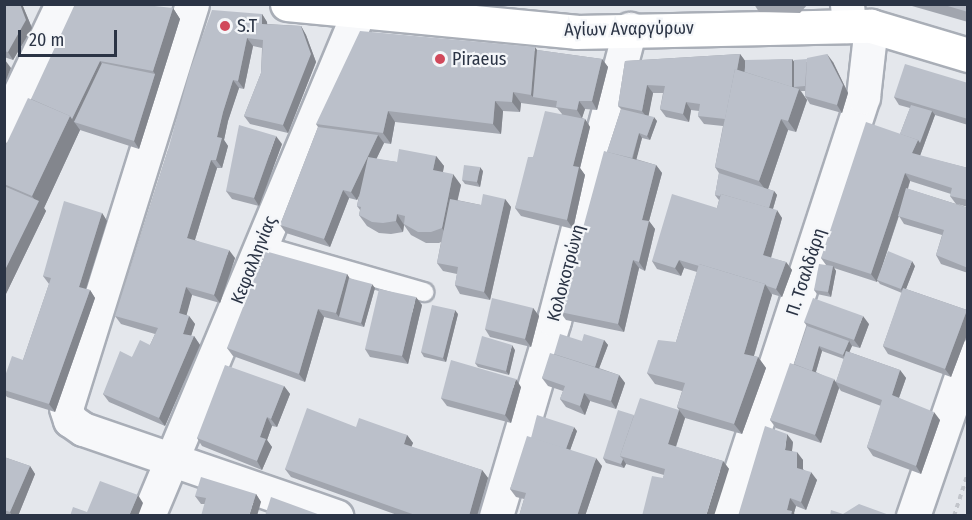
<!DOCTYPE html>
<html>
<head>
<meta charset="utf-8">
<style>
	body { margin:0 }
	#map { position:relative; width:972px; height:520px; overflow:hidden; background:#e4e7ec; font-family:"Fira Sans Condensed",sans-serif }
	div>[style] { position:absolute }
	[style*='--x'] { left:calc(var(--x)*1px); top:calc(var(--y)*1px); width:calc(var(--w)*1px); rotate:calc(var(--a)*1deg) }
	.path>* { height:4px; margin-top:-2px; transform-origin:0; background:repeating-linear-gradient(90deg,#c2c5cb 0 4.5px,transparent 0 9px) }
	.roads { filter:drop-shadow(2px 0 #a9aeb7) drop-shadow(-2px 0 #a9aeb7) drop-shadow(0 2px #a9aeb7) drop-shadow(0 -2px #a9aeb7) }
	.lane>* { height:18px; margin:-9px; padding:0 9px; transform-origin:9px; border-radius:9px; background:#f7f8fa }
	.street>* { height:33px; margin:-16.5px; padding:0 16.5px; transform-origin:16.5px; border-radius:16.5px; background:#f7f8fa }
	.secondary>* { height:33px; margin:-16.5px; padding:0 16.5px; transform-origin:16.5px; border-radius:16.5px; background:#fff }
	.wall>* { inset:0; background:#a1a5ae }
	.shaded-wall>* { inset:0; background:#83868d }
	.building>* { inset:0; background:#bbc0ca }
	.dots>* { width:16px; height:16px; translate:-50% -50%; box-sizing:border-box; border:3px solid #f4f6f9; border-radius:50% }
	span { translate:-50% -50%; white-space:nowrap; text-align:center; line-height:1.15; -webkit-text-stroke:4.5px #f4f6f9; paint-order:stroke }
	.poi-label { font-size:18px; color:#2b3445 }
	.left { translate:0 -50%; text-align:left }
	.street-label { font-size:18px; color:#2b3445 }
	.frame { position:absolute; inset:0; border:6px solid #2b3445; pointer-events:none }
	.scale { position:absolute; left:18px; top:30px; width:99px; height:27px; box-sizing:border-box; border:3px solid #2b3445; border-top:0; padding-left:8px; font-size:18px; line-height:21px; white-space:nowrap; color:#2b3445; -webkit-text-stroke:4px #f4f6f9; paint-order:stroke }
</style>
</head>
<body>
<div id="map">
	<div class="path">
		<i style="--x:954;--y:516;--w:45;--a:-72"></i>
	</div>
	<div class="roads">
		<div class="lane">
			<i style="--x:260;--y:245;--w:171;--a:16"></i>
		</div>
		<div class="street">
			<i style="--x:192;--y:4;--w:423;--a:107.3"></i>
			<i style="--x:66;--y:408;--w:13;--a:72"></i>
			<i style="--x:70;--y:420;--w:16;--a:35"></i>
			<i style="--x:83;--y:429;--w:268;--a:19"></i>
			<i style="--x:847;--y:4;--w:22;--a:85"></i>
			<i style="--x:4;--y:126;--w:135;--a:-64.6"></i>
			<i style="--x:148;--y:516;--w:555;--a:-67.32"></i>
			<i style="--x:496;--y:516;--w:204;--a:-73.5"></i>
			<i style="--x:554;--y:320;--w:301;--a:-75.4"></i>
			<i style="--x:726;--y:516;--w:441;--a:-71.9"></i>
			<i style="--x:863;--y:97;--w:71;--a:-83.6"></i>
			<i style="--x:913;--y:516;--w:169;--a:-71"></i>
		</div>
		<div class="secondary">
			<i style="--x:287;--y:4;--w:290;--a:5.5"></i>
			<i style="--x:576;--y:32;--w:295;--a:-1.2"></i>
			<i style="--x:871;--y:26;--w:101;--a:16.6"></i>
		</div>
	</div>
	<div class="wall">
		<i style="clip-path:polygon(4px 4px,22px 4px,32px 28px,13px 60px,4px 57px)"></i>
		<i style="clip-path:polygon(754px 4px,808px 4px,800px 13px,759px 12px)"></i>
		<i style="clip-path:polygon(905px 4px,968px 4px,968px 22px)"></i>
		<i style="clip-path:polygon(173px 8px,180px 19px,139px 149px,80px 130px,44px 208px,46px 211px,4px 298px,4px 149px,31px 99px)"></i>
		<i style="clip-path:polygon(262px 14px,267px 22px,267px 24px,301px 26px,306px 35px,316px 62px,288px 133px,250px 124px,244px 116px,261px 73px,262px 48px,253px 46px,244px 89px,239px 88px,228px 121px,224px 140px,228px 146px,222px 168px,217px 168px,195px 240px,235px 258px,220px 303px,192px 295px,186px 315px,189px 316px,195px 324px,191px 336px,194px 336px,200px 345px,165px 426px,109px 402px,103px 394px,132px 357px,150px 345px,155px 334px,121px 324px,115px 316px,168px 150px)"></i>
		<i style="clip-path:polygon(537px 50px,602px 59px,608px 67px,597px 110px,585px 109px,582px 118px,585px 119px,590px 127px,580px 168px,585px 175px,573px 229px,521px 216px,515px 208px,533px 157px,562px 114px,557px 108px,521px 103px,520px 112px,503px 111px,501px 134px,395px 122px,391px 144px,384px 143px,376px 159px,397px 162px,436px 156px,444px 166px,443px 172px,461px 185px,457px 200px,481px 205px,505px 199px,511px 207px,490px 300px,460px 294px,455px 285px,457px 274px,443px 271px,437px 263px,441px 242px,439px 243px,426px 243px,411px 235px,404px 225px,403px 232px,391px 234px,379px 233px,367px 226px,359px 215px,360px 210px,357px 206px,359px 195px,357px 200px,349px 198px,330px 247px,286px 233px,280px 225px,318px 127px,316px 124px)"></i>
		<i style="clip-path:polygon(740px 54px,745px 61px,792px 59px,794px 62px,833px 62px,848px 93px,842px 113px,810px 104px,805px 96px,805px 91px,801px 91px,807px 100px,796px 132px,788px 130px,768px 189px,774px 191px,777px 195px,773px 209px,782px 218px,771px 258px,786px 262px,792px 270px,782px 297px,772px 294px,754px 356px,758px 357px,766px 368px,742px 434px,685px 418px,676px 447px,723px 461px,729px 469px,663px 478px,664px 475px,626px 464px,624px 468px,606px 463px,603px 458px,634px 415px,679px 410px,677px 407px,682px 391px,655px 384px,647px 373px,676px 342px,697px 272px,684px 268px,681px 276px,657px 269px,652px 261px,717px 208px,719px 200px,718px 199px,715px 195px,719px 173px,715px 167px,723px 126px,704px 124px,698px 116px,699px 111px,691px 110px,689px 122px,666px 117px,660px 109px,663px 93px,653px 93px,648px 116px,657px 121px,650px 140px,642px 138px,636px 159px,656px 165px,662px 173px,649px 221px,655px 229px,645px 271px,639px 268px,624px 332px,566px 320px,560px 312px,607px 152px,621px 109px,618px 106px,625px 61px)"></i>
		<i style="clip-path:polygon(evenodd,968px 83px,968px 125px,935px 115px,920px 156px,968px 168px,968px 207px,957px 204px,968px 208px,968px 273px,941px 264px,936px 255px,942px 235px,904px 224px,899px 216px,877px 282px,834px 268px,836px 271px,831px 297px,817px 294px,814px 290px,826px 265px,821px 258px,900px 134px,910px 108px,899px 105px,894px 97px,968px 83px,910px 181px,951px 194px,950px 196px,956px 204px,908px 189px,910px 181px)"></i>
		<i style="clip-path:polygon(282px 144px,259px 206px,232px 199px,226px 191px)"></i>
		<i style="clip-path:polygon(483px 171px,480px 187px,465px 184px,462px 180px)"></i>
		<i style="clip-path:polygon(102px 213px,107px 221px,86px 289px,90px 290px,95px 298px,55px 412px,7px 397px,4px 393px,4px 379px,23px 360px,49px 284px,43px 276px)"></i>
		<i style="clip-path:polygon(915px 266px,906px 289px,967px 310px,968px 312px,968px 332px,951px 377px,888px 354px,883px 346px,902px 293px,880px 284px,877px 280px)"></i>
		<i style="clip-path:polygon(347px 274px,349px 278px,375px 288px,364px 327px,324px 317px,305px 382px,233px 356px,227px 348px)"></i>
		<i style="clip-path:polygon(422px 305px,408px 364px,370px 357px,365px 349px)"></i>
		<i style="clip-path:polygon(533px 308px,539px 316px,531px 347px,490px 337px,485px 329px)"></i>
		<i style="clip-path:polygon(458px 314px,446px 362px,424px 357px,421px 352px)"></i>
		<i style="clip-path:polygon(evenodd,804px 322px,869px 324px,860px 348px,852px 346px,849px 352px,900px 370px,906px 378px,899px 398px,940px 420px,921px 474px,873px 456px,867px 447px,881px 406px,841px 391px,839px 388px,821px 443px,776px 428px,770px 420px,794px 364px,807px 326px,804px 322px,822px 351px,844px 359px,836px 382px,816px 372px,822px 351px)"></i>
		<i style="clip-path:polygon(604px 340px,608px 345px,599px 368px,619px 375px,625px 383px,616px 409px,590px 401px,585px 415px,566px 407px,560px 399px,563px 391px,548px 386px,542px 378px,554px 354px,582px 341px)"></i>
		<i style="clip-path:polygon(515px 350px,509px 375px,478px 367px,475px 363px)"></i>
		<i style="clip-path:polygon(284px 386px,290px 394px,277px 427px,272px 426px,267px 440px,272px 447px,262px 470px,202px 446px,197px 438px)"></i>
		<i style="clip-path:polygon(521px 387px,511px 423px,447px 406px,441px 398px)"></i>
		<i style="clip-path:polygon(356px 427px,407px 435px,413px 443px,411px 447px,482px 470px,488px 478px,477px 516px,400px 516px,291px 477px,285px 469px)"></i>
		<i style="clip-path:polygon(577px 431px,570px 450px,602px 466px,585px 516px,519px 516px,524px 499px,516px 497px,510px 489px,531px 438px)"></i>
		<i style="clip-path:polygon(793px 442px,792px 451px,803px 460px,803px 469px,817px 480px,806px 510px,796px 506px,794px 513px,795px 516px,738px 516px)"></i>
		<i style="clip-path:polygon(4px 457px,30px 466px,35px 474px,18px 516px,4px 516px)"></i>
		<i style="clip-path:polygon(256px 494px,261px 502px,204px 504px,201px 504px,195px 496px)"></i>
	</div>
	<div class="shaded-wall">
		<i style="clip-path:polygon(20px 4px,22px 4px,32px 28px,13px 60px,8px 52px)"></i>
		<i style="clip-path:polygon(173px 8px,180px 19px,139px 149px,134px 141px,155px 74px,153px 71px)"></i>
		<i style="clip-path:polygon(262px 14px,267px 22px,268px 32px,262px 24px)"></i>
		<i style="clip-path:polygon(301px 26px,306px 35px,316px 62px,288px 133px,283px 125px)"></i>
		<i style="clip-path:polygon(247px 38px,253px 46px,244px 89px,238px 81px)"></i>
		<i style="clip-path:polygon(535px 47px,543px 58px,533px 97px,531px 95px)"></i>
		<i style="clip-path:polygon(740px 54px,746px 62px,733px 127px,728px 119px)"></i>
		<i style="clip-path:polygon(827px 54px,833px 62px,848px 93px,842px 113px,837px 105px)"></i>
		<i style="clip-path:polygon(602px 59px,608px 67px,597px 110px,592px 101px)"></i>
		<i style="clip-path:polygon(792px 59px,795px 63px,794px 87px,792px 91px)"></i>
		<i style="clip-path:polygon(5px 60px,11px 68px,4px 85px,4px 62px)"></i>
		<i style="clip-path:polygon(100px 61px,107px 71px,74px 122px,72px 119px)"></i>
		<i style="clip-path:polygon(233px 80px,239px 88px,228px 121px,224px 140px,228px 146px,222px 168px,216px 160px,217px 137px,223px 112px)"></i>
		<i style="clip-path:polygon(647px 85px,653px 93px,648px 119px,642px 111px)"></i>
		<i style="clip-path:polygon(799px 89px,807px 100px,796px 132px,788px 121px)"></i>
		<i style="clip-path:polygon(513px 92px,521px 103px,520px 112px,512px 102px)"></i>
		<i style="clip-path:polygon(495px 101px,503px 111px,501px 134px,493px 124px)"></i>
		<i style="clip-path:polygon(579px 101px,585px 109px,582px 118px,577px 110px)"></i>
		<i style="clip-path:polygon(686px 102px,691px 110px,689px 122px,683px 114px)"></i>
		<i style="clip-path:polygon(388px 111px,395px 122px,391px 144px,383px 133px)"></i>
		<i style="clip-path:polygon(932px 111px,935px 115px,918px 161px,912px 153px,918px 140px)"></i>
		<i style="clip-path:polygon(70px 116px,80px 130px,44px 208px,46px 211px,4px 298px,4px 272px,37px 203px,32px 196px)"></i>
		<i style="clip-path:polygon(654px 117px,657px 121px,650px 140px,647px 136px)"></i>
		<i style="clip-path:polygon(585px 119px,590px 127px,580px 168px,585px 175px,573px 229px,567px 220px,573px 166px)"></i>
		<i style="clip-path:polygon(781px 119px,788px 130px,767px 192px,759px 181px)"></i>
		<i style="clip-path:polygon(639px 133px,642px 138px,635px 165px,632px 161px)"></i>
		<i style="clip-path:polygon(378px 135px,384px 143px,357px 200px,351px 192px)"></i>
		<i style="clip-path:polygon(276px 136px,282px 144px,259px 206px,254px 198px)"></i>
		<i style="clip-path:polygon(436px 156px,444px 166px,441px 181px,433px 170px)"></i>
		<i style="clip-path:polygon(211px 160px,217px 168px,193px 246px,187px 238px)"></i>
		<i style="clip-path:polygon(656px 165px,662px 173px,649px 221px,655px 229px,645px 271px,639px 262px,642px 220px)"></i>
		<i style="clip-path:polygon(480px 167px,483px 171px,480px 187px,477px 182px)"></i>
		<i style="clip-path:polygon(905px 173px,910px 181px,877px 282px,871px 274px)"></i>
		<i style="clip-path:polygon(453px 174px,461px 185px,449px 239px,442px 228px)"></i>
		<i style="clip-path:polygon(343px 190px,349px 198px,330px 247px,324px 239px)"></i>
		<i style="clip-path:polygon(774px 191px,777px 195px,771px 215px,768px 210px)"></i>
		<i style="clip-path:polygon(505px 199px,511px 207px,490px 300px,484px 292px)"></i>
		<i style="clip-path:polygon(777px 210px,782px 218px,769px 264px,763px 255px)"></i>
		<i style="clip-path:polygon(102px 213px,107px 221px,84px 295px,79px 287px)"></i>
		<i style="clip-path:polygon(397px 214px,404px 225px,403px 232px,396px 221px)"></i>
		<i style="clip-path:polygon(229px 250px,235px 258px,220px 303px,214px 295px)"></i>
		<i style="clip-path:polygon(633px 260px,639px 268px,624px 332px,618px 324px)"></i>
		<i style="clip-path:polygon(679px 260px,684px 268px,681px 276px,675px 268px)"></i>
		<i style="clip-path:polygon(912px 261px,915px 266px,904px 294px,901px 289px)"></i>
		<i style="clip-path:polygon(786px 262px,792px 270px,782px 297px,776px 289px)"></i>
		<i style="clip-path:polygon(833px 266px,836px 271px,831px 297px,828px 292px)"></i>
		<i style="clip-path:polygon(347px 274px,352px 282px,339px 317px,336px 313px)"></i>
		<i style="clip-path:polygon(372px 284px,375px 288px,364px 327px,361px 323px)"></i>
		<i style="clip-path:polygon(765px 284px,772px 295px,751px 365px,744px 354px)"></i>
		<i style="clip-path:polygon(186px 287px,192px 295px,185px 321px,179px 313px)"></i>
		<i style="clip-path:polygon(90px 290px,95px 298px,55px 412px,49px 404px)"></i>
		<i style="clip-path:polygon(416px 297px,422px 305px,408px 364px,402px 356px)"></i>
		<i style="clip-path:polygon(533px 308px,539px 316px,531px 347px,525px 339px)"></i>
		<i style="clip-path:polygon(318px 309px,324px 317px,305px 382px,299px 374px)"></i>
		<i style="clip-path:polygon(455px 310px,458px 314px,446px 362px,443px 358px)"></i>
		<i style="clip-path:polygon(967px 310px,968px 312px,968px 332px,951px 377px,945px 369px)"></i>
		<i style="clip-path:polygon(189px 316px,195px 324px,189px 342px,183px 334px)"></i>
		<i style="clip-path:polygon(863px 316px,869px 324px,860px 348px,854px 340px)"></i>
		<i style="clip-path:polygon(194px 336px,200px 345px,165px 426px,159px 418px)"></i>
		<i style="clip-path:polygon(604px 340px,608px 345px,597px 374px,594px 370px)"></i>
		<i style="clip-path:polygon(849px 341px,852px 346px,846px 360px,843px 355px)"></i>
		<i style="clip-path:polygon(512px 345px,515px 350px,509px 375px,506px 371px)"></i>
		<i style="clip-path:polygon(819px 346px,822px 351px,814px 378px,811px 373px)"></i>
		<i style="clip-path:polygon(758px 357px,766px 368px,742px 434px,734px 424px)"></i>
		<i style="clip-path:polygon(900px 370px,906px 378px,897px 403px,892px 395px)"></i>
		<i style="clip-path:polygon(619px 375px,625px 383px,616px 409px,611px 401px)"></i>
		<i style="clip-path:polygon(516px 379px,521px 387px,511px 423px,505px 415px)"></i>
		<i style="clip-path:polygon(834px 379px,839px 388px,821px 443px,815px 435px)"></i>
		<i style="clip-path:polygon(284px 386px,290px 394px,277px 427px,271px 419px)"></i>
		<i style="clip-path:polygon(584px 393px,590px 401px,585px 415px,580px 406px)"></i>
		<i style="clip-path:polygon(679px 410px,685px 418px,674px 452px,668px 444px)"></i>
		<i style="clip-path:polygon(934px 412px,940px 420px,921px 474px,916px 466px)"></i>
		<i style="clip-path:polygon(267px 417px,272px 426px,267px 440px,272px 447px,262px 470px,257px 461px,260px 437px)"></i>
		<i style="clip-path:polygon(574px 427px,577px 431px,568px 456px,565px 451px)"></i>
		<i style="clip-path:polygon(787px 434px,793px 442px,791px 458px,785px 450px)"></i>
		<i style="clip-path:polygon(407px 435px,413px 443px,409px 452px,404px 444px)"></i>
		<i style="clip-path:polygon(797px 452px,803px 460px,803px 476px,797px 468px)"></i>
		<i style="clip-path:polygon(596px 458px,602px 466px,585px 516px,577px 516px)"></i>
		<i style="clip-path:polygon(623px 459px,626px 464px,624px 468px,621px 464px)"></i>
		<i style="clip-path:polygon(723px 461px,729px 469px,714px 516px,706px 516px)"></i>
		<i style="clip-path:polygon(30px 466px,35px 474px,18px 516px,12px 516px,10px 512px)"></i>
		<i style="clip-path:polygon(482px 470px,488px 478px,477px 516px,469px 516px)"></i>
		<i style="clip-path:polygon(811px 472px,817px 480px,806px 510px,801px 502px)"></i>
		<i style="clip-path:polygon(256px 494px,261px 502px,257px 516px,249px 516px)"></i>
		<i style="clip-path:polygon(138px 495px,143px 503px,138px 516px,129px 516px)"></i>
		<i style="clip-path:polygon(790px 498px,796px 506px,794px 513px,795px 516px,791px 516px,787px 510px)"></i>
	</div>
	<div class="building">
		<i style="clip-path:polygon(4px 4px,20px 4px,26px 20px,8px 52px,4px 51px)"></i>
		<i style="clip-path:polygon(75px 4px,136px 4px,173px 8px,153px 71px,100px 61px,72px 119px,70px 116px,31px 99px)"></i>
		<i style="clip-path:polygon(941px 4px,968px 4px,968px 12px)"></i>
		<i style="clip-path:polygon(212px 10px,262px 14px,262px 24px,301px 26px,311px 54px,283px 125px,244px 116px,261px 73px,263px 40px,247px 38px,238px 81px,233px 80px,223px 112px,217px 137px,222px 138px,216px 160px,211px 160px,187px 238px,229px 250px,214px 295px,186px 287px,179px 313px,189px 316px,183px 334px,194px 336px,159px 418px,103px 394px,120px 351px,132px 357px,140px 340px,150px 345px,158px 328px,115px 316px,168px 150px,190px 70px)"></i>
		<i style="clip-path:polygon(360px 31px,535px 47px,531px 95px,513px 92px,512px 102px,495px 101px,493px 124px,388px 111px,383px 133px,316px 124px)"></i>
		<i style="clip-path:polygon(537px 50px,602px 59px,592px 101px,579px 101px,577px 110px,556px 107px,557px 101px,533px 97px)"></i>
		<i style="clip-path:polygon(740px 54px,737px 70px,735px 69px,725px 119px,698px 116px,700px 104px,686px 102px,683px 114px,660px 109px,665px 86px,647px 85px,642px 111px,618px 106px,625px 61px)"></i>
		<i style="clip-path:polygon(827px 54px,843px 85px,837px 105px,805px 96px,807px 58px)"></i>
		<i style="clip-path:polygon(792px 59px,792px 87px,745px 72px,745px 60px)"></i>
		<i style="clip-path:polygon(807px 59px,805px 86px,794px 87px,794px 60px)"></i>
		<i style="clip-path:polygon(102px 63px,155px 74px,134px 141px,74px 122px)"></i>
		<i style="clip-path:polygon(905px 64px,968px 83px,968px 119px,894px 97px)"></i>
		<i style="clip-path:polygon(735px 69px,799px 89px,788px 121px,781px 119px,759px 181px,715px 167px)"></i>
		<i style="clip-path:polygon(28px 98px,70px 116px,32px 196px,4px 184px,4px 149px)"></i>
		<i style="clip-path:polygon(911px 105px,932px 111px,920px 143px,918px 140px,900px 134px)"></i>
		<i style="clip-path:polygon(621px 109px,654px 117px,647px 136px,639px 133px,632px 158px,607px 152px)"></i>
		<i style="clip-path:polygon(545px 111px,585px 119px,573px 166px,579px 167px,567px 220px,515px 208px,528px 157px,533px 157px)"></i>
		<i style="clip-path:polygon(866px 122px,918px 140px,912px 153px,968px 168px,968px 200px,950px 196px,952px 188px,905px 173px,871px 274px,821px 258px)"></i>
		<i style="clip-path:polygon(239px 125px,276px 136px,254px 198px,226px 191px)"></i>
		<i style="clip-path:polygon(318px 127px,378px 135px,351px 192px,343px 190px,324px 239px,280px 225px)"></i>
		<i style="clip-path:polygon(399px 149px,436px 156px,433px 170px,453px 174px,442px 228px,431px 232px,418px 232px,404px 224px,405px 216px,397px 214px,396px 221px,383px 223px,372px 222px,359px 215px,361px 207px,357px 206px,368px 157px,397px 162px)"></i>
		<i style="clip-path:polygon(604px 151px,656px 165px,642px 220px,649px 221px,639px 262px,633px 260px,618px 324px,560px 312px)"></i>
		<i style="clip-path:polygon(464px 165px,480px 167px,477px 182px,462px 180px)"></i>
		<i style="clip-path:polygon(719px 173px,774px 191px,769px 208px,721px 194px,720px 196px,715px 195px)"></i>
		<i style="clip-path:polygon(4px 186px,39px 201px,4px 272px)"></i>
		<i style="clip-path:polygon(906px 188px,968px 208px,968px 268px,936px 255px,944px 230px,898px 216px)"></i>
		<i style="clip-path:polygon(483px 194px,505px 199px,484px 292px,455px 285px,458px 267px,437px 263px,450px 199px,481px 205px)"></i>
		<i style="clip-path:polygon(672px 194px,717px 208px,721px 194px,777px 210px,763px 255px,786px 262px,776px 289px,767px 286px,765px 284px,699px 264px,699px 266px,679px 260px,675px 268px,652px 261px)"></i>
		<i style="clip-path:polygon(64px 201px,102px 213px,79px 287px,90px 290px,49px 404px,4px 390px,4px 379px,12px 356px,23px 360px,51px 278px,43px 276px)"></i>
		<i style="clip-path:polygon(265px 251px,347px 274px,336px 313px,318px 309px,299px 374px,227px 348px)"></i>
		<i style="clip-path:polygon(888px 251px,912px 261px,901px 289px,877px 280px)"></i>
		<i style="clip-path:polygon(699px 264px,765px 284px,744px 354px,758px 357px,734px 424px,677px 407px,685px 383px,647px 373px,658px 340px,676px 342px)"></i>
		<i style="clip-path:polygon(819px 264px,833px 266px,828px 292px,814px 290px)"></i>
		<i style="clip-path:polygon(349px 278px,372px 284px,361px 323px,339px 317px)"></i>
		<i style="clip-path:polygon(903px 288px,967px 310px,945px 369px,883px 346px)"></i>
		<i style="clip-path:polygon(379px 289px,416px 297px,402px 356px,365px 349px)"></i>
		<i style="clip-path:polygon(492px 298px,533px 308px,525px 339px,485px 329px)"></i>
		<i style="clip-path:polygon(813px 298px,863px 316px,854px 340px,804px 322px)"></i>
		<i style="clip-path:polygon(432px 305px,455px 310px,443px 358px,421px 352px)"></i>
		<i style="clip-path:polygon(807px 326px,849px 341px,843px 355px,819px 346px,812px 371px,794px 364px)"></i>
		<i style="clip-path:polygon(560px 334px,582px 341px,584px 334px,604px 340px,595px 367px,554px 354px)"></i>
		<i style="clip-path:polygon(482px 336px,512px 345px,506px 371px,475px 363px)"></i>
		<i style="clip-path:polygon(846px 351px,900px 370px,892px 395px,934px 412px,916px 466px,867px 447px,882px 400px,836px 382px)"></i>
		<i style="clip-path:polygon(550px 353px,619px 375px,611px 401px,584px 393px,580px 406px,560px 399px,565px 386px,542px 378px)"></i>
		<i style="clip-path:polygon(451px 360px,516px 379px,505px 415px,441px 398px)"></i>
		<i style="clip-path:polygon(790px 363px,834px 379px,815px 435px,770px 420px)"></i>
		<i style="clip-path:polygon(225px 365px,284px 386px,271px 419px,267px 417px,260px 437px,266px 439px,257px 461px,197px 438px)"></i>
		<i style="clip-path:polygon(640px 398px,679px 410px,668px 444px,723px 461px,706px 516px,642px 516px,652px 476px,663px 478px,665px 469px,620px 456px)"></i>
		<i style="clip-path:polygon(307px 408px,356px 427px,359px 418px,407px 435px,404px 444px,482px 470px,469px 516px,418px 516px,285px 469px)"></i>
		<i style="clip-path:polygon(618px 410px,634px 415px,620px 456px,623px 459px,621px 464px,603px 458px)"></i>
		<i style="clip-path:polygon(537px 415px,574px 427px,566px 449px,531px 438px)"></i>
		<i style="clip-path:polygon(765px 426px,787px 434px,785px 450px,797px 452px,797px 468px,811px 472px,801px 502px,790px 498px,787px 510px,792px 511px,791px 516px,738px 516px)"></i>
		<i style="clip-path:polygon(527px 436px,596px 458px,577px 516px,519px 516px,526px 493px,510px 489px)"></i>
		<i style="clip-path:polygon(4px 457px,30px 466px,10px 512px,4px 510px)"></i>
		<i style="clip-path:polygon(201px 477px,256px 494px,249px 516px,201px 516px,206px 498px,195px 496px)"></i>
		<i style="clip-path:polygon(100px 481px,138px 495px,129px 516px,70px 516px,73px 507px,87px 512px)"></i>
		<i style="clip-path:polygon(271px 497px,323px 516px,265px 516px)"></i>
		<i style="clip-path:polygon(859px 504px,892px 516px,830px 516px,831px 510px,843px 514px)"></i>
	</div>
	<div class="dots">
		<i style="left:225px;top:26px;background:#d1495b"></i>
		<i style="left:440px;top:59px;background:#d1495b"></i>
	</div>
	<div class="poi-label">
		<span class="left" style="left:237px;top:26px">S.T</span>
		<span class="left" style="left:452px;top:59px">Piraeus</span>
	</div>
	<div class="street-label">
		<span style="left:629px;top:29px;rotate:-1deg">Αγίων Αναργύρων</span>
		<span style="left:254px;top:260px;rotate:-68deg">Κεφαλληνίας</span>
		<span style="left:806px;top:272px;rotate:-72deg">Π. Τσαλδάρη</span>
		<span style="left:566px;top:273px;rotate:-75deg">Κολοκοτρώνη</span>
	</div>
	<div class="frame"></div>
	<div class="scale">20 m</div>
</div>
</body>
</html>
